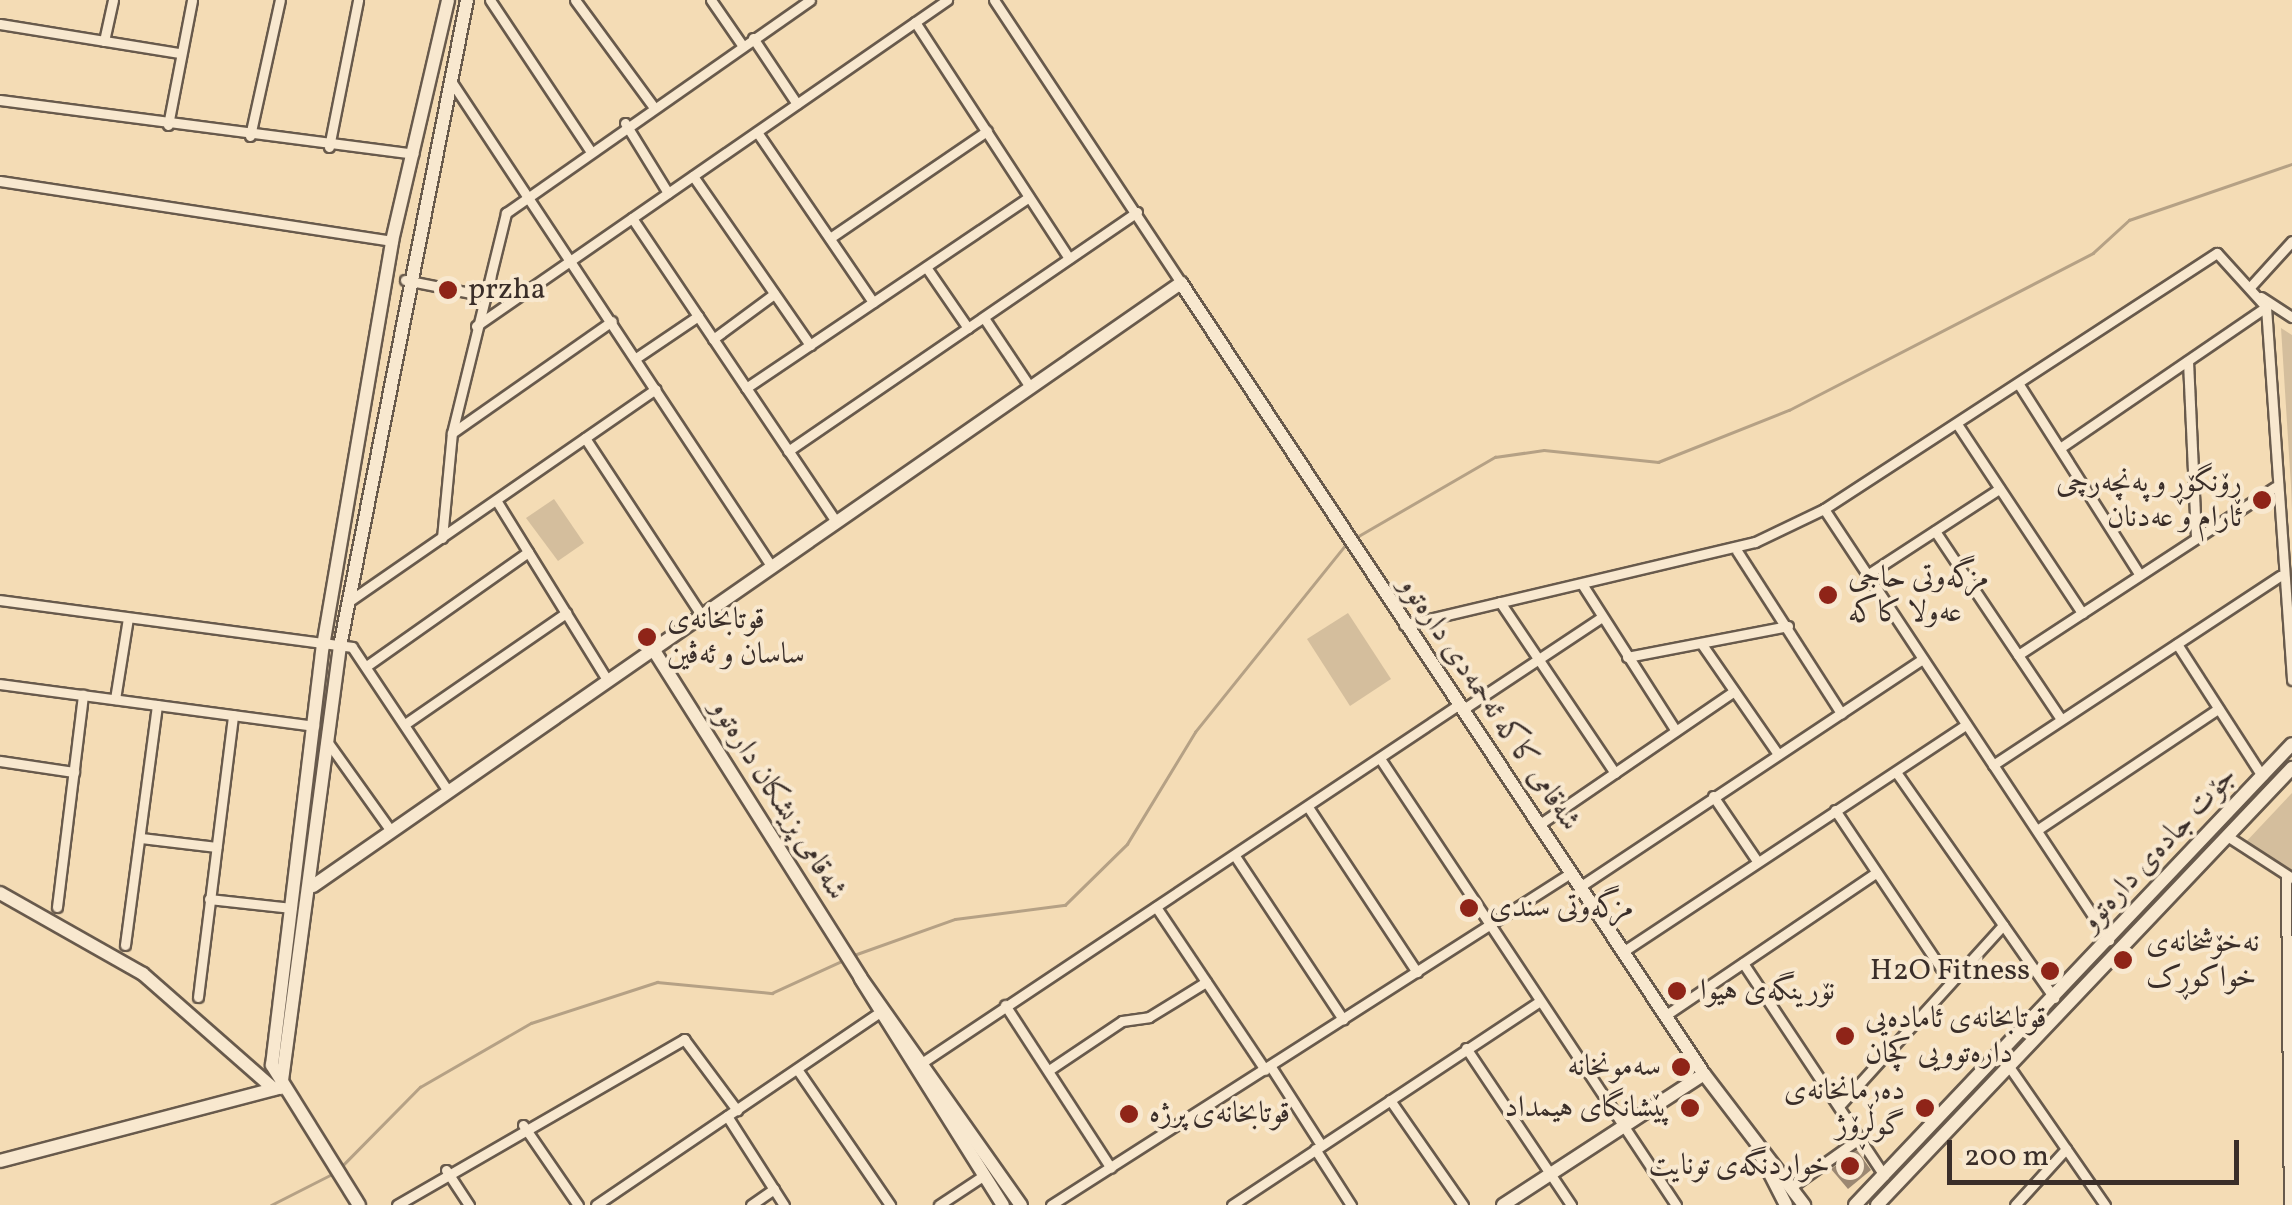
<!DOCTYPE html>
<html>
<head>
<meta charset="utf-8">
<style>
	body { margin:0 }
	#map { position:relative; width:2292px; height:1205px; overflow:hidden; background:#f4dcb5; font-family:Vollkorn,Amiri,serif }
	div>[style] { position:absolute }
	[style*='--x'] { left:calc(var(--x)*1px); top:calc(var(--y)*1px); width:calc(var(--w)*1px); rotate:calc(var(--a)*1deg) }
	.green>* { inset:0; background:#d4be9d }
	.stream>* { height:2.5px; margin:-1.25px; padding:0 1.25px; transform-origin:1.25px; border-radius:1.25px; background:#b5a185 }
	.building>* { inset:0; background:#9b8872 }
	.roads { filter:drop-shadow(2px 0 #685a4c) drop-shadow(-2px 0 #685a4c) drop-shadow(0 2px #685a4c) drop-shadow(0 -2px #685a4c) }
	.street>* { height:9px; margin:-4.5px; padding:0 4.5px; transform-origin:4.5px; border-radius:4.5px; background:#f8e8cf }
	.secondary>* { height:12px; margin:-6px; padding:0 6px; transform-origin:6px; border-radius:6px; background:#f8e8cf }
	.dots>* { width:28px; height:28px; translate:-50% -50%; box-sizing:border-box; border:5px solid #f8e8cf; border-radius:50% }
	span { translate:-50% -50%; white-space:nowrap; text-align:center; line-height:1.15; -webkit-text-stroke:8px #f8e8cf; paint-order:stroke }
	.poi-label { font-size:30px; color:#3a2e29 }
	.left { translate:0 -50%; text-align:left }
	.right { translate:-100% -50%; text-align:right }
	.street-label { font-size:30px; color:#3a2e29 }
	.scale { position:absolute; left:1947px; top:1140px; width:292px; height:45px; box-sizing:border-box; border:5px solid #3a2e29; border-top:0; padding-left:12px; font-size:30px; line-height:35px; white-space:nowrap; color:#3a2e29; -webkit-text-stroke:8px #f8e8cf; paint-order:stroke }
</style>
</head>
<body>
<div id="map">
	<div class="green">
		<i style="clip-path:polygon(2281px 328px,2292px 335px,2292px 512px,2291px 486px)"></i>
		<i style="clip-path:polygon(554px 499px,584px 543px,558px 561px,526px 518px)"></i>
		<i style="clip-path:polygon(1348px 613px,1391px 679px,1350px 706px,1307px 639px)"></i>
		<i style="clip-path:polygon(2292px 793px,2292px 874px,2243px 845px)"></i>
	</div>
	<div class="stream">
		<i style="--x:1355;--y:538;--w:162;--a:-30.1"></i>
		<i style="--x:1495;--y:457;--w:49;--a:-8.1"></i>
		<i style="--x:1544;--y:450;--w:115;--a:6"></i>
		<i style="--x:1658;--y:462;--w:141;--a:-21.7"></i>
		<i style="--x:1789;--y:410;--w:342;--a:-27.3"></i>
		<i style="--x:2093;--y:253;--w:49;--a:-42.5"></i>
		<i style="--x:2129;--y:220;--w:172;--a:-19"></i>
		<i style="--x:854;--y:955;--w:107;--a:-19.6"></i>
		<i style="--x:955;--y:919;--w:111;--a:-7.3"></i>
		<i style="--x:1065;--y:905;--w:87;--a:-44.5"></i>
		<i style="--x:1127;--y:844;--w:131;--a:-58.7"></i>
		<i style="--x:1195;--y:732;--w:244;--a:-51.2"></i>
		<i style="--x:342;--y:1166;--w:111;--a:-45.4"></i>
		<i style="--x:420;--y:1087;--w:128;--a:-30"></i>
		<i style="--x:531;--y:1023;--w:133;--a:-18"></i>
		<i style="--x:657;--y:982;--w:116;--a:5.5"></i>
		<i style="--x:772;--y:993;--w:77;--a:-24.6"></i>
		<i style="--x:271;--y:1205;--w:68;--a:-26.9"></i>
	</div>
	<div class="building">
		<i style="clip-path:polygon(1857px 1150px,1871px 1170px,1848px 1189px,1831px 1169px)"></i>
	</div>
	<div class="roads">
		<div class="street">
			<i style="--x:490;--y:0;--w:179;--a:56.4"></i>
			<i style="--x:575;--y:0;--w:130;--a:53.7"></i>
			<i style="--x:711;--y:0;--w:55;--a:55.4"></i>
			<i style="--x:994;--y:0;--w:339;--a:56.5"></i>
			<i style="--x:915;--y:22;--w:282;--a:56.9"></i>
			<i style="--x:0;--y:24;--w:182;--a:9.2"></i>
			<i style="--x:753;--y:38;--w:79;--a:56.3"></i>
			<i style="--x:104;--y:41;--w:42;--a:-77.6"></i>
			<i style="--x:451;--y:81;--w:582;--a:56.56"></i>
			<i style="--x:0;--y:100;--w:417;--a:7.4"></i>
			<i style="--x:625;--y:123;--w:82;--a:58.4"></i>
			<i style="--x:168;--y:125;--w:127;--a:-79.1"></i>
			<i style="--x:757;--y:132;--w:206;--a:55.7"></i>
			<i style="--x:250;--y:136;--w:139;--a:-77.6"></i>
			<i style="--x:329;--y:147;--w:150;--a:-78.8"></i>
			<i style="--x:693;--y:176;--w:206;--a:55.3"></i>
			<i style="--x:0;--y:181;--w:397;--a:8.7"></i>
			<i style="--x:632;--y:218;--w:366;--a:56.1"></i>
			<i style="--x:830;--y:238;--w:190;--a:-34.3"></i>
			<i style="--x:926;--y:267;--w:74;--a:55.5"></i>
			<i style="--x:405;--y:280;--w:77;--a:11.2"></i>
			<i style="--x:2251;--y:286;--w:61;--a:-47.7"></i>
			<i style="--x:2261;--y:297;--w:37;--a:33"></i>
			<i style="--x:984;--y:318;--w:83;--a:56.3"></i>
			<i style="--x:476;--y:326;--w:573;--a:-34.69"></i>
			<i style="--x:713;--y:339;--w:76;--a:-36.4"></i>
			<i style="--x:636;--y:358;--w:75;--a:-34.1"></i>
			<i style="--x:2188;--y:361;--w:176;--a:87.4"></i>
			<i style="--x:2018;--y:383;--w:226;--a:57.6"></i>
			<i style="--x:746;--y:388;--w:341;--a:-34"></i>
			<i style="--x:1957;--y:424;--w:227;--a:56.5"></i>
			<i style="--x:452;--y:433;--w:195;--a:-35"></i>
			<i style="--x:585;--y:438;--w:213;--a:56.7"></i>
			<i style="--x:2060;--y:448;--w:250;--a:-34.4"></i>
			<i style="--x:788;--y:451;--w:423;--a:-34.4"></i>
			<i style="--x:496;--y:500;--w:213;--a:58.3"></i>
			<i style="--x:1824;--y:509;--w:517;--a:56.53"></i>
			<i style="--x:1935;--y:531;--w:226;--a:56.2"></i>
			<i style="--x:442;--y:538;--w:105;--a:-84.6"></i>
			<i style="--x:452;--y:433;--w:227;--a:-76.2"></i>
			<i style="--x:506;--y:213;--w:371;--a:-35"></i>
			<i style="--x:1737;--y:551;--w:193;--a:57.3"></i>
			<i style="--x:1867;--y:575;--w:158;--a:-33.1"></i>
			<i style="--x:1582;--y:584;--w:174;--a:57.4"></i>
			<i style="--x:0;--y:600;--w:355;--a:7.6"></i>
			<i style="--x:352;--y:647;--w:173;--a:56.3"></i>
			<i style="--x:348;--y:602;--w:374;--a:-34.7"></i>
			<i style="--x:1500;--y:602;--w:206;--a:56.1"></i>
			<i style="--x:1404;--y:625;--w:361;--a:-13.3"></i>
			<i style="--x:1755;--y:542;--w:76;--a:-25.6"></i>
			<i style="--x:1824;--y:509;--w:469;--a:-33.1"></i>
			<i style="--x:2217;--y:253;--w:73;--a:47.8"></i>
			<i style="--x:2266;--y:307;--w:374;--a:86"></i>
			<i style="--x:1701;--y:643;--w:135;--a:55.3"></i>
			<i style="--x:2177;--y:644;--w:157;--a:57.2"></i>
			<i style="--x:2018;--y:655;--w:307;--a:-33.2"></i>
			<i style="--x:1627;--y:657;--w:164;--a:-10.9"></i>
			<i style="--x:368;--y:665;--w:196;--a:-35.2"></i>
			<i style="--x:0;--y:684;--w:317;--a:7.6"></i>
			<i style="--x:115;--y:699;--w:82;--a:-80.9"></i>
			<i style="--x:1462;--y:710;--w:168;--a:-33.6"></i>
			<i style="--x:405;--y:724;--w:196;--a:-34.6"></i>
			<i style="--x:329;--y:744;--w:107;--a:54.5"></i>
			<i style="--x:1381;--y:760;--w:534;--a:56.46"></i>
			<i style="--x:0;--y:761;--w:75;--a:8.5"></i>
			<i style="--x:1993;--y:765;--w:344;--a:-33.4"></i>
			<i style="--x:1896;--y:772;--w:276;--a:55"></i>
			<i style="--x:1713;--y:796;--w:78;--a:55.9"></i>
			<i style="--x:1308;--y:807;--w:198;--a:56.6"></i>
			<i style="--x:1835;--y:810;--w:207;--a:56.2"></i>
			<i style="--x:1540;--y:824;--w:235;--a:-34.4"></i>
			<i style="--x:2037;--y:830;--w:218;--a:-33.8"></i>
			<i style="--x:2227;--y:836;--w:77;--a:32.9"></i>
			<i style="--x:141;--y:838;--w:76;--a:6.8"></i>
			<i style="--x:1235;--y:856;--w:196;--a:56.5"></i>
			<i style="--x:2286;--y:877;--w:328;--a:89.5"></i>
			<i style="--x:1581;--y:886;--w:410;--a:-33.6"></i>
			<i style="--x:209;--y:899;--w:83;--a:6.2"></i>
			<i style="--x:57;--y:907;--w:214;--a:-83"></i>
			<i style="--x:1156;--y:907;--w:196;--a:56.2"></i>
			<i style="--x:125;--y:945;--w:242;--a:-82.4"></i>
			<i style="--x:1624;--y:951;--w:410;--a:-33.5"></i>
			<i style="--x:1743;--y:963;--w:255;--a:56.4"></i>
			<i style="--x:198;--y:997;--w:284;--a:-82.9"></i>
			<i style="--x:1005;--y:1005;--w:194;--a:57"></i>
			<i style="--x:1666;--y:1015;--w:254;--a:-34.1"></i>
			<i style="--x:1466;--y:1048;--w:189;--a:56.2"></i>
			<i style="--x:926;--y:1060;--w:640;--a:-33.71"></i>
			<i style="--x:1271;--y:1067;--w:93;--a:57.3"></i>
			<i style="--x:2010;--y:1068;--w:167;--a:55.3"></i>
			<i style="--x:797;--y:1069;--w:165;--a:55.6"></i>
			<i style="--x:1049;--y:1070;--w:88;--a:-33.9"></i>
			<i style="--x:1122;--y:1021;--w:27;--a:-8"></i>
			<i style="--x:1149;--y:1017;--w:67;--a:-31.6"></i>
			<i style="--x:1390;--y:1100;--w:128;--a:55.2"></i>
			<i style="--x:1840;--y:1105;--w:243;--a:-47.8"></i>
			<i style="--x:727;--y:1116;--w:106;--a:57.4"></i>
			<i style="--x:523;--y:1125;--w:97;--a:55.5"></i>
			<i style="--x:1315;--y:1149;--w:67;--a:57.3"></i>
			<i style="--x:446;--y:1170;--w:42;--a:56.7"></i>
			<i style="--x:1791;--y:1187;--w:85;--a:-35.4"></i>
			<i style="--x:397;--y:1205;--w:332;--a:-30"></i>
			<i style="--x:684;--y:1039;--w:89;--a:53.3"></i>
			<i style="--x:596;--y:1205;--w:338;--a:-34.2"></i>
			<i style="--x:751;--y:1205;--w:28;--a:-35"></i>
			<i style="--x:939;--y:1205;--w:53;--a:-33.4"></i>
			<i style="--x:1051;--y:1205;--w:618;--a:-32.58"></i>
			<i style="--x:1232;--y:1205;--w:369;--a:-33.5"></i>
			<i style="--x:2015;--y:1205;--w:76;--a:-47.7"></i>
		</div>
		<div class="secondary">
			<i style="--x:653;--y:649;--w:388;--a:57.7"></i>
			<i style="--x:860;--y:977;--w:279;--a:54.8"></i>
			<i style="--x:313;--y:886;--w:1057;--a:-34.79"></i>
			<i style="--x:1181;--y:283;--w:948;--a:56.53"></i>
			<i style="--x:1704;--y:1074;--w:165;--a:52.6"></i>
			<i style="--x:0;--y:893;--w:164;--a:29.5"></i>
			<i style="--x:143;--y:974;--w:174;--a:41.3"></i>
			<i style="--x:861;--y:979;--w:267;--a:57.9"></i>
			<i style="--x:281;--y:1088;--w:446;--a:-82.4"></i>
			<i style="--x:340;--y:646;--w:658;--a:-78.88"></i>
			<i style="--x:1760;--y:1154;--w:57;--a:63"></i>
			<i style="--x:0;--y:1161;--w:287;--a:-14.7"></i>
			<i style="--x:359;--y:1205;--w:165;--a:-121.9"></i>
			<i style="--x:272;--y:1065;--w:422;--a:-83.1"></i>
			<i style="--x:323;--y:646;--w:411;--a:-80.3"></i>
			<i style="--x:392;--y:241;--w:247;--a:-76.9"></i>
			<i style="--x:1503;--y:1205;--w:240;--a:-33.1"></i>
			<i style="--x:1855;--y:1205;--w:635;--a:-46.53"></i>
			<i style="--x:1877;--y:1205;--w:603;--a:-46.48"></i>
		</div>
	</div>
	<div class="dots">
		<i style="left:448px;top:290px;background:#8f2418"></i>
		<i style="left:2262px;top:500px;background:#8f2418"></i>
		<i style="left:1828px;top:595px;background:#8f2418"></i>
		<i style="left:647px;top:637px;background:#8f2418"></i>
		<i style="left:1469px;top:908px;background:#8f2418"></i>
		<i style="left:2123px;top:960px;background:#8f2418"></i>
		<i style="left:2050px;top:971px;background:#8f2418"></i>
		<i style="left:1677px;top:991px;background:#8f2418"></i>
		<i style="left:1845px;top:1036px;background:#8f2418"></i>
		<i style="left:1681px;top:1067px;background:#8f2418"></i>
		<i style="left:1690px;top:1108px;background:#8f2418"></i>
		<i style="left:1925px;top:1108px;background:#8f2418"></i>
		<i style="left:1129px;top:1114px;background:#8f2418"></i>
		<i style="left:1850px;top:1166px;background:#8f2418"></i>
	</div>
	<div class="poi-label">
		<span class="left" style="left:468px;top:290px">przha</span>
		<span class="right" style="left:2242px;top:500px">ڕۆنگۆڕ و پەنچەرچی<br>ئارام و عەدنان</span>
		<span class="left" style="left:1848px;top:595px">مزگەوتی حاجی<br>عەولا کاکە</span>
		<span class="left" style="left:667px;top:637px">قوتابخانەی<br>ساسان و ئەڤین</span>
		<span class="left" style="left:1489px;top:908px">مزگەوتی سندی</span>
		<span class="left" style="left:2146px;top:960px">نەخۆشخانەی<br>خواکوڕک</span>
		<span class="right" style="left:2030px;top:971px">H2O Fitness</span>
		<span class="left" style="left:1700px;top:991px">نۆرینگەی هیوا</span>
		<span class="left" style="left:1865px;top:1036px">قوتابخانەی ئامادەیی<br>دارەتوویی کچان</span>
		<span class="right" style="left:1661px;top:1067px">سەمونخانە</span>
		<span class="right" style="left:1905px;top:1108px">دەرمانخانەی<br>گوڵڕۆژ</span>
		<span class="right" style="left:1670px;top:1108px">پێشانگای هیمداد</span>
		<span class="left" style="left:1149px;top:1114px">قوتابخانەی پرژە</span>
		<span class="right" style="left:1830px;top:1166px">خواردنگەی تونایت</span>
	</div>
	<div class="street-label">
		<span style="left:1489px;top:704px;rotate:56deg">شەقامی کاکە ئەحمەدی دارەتوو</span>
		<span style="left:778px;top:800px;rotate:58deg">شەقامی پزیشکان دارەتوو</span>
		<span style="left:2159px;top:849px;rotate:-47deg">جۆت جادەی دارەتوو</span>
	</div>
	<div class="scale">200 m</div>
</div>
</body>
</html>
